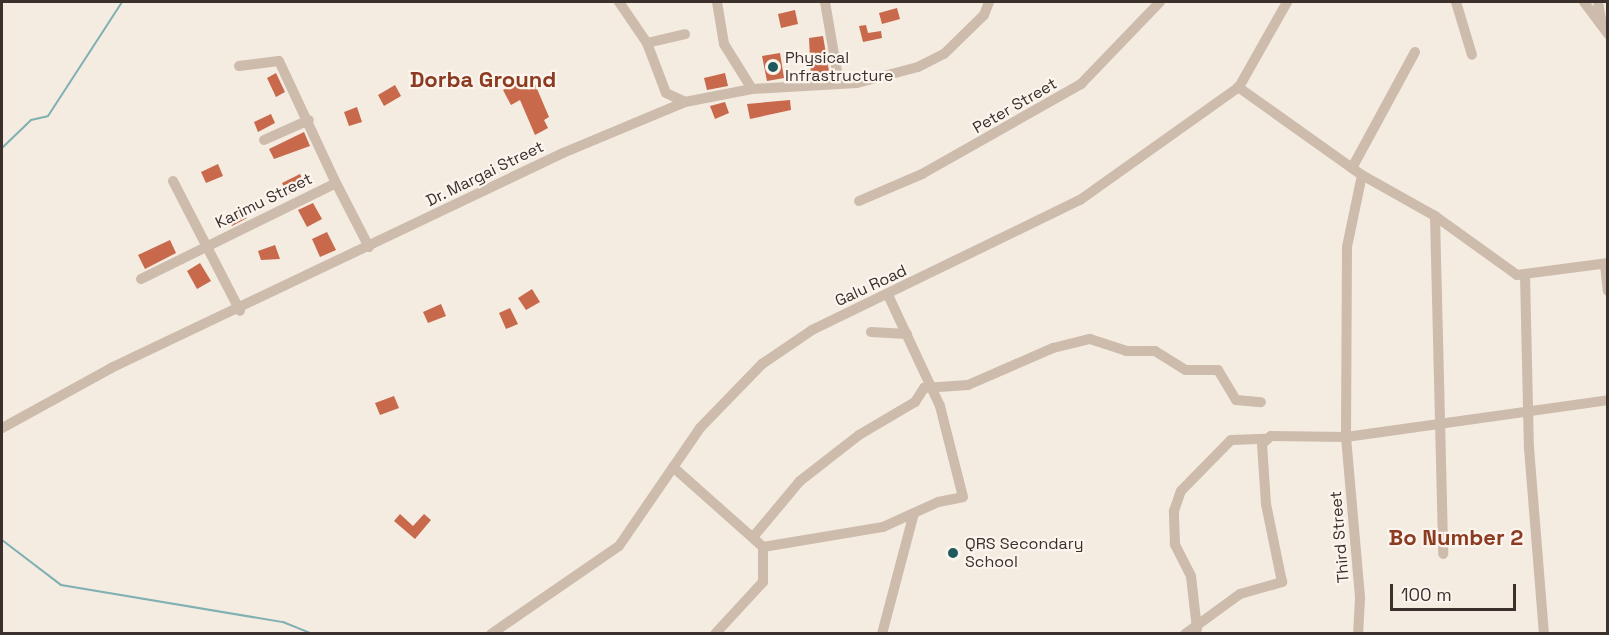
<!DOCTYPE html>
<html>
<head>
<meta charset="utf-8">
<style>
	body { margin:0 }
	#map { position:relative; width:1609px; height:635px; overflow:hidden; background:#f4ebe1; font-family:"Space Grotesk",sans-serif }
	div>[style] { position:absolute }
	[style*='--x'] { left:calc(var(--x)*1px); top:calc(var(--y)*1px); width:calc(var(--w)*1px); rotate:calc(var(--a)*1deg) }
	.stream>* { height:2px; margin:-1px; padding:0 1px; transform-origin:1px; border-radius:1px; background:#7fb0b2 }
	.building>* { inset:0; background:#c8694b }
	.minor>* { height:10px; margin:-5px; padding:0 5px; transform-origin:5px; border-radius:5px; background:#cdbbac }
	.dots>* { width:16px; height:16px; translate:-50% -50%; box-sizing:border-box; border:3px solid #fbf5ee; border-radius:50% }
	span { translate:-50% -50%; white-space:nowrap; text-align:center; line-height:1.15; -webkit-text-stroke:4.5px #fbf5ee; paint-order:stroke }
	.poi-label { font-size:16px; color:#3b302b }
	.left { translate:0 -50%; text-align:left }
	.street-label { font-size:16px; color:#3b302b }
	.district-label { font-size:22px; color:#8c3b22; font-weight:700 }
	.frame { position:absolute; inset:0; border:3px solid #3b302b; pointer-events:none }
	.scale { position:absolute; left:1390px; top:584px; width:126px; height:27px; box-sizing:border-box; border:3px solid #3b302b; border-top:0; padding-left:8px; font-size:18px; line-height:21px; white-space:nowrap; color:#3b302b; -webkit-text-stroke:4px #fbf5ee; paint-order:stroke }
</style>
</head>
<body>
<div id="map">
	<div class="stream">
		<i style="--x:2;--y:148;--w:40;--a:-44"></i>
		<i style="--x:31;--y:120;--w:17;--a:-13"></i>
		<i style="--x:48;--y:116;--w:136;--a:-57"></i>
		<i style="--x:2;--y:540;--w:74;--a:37.3"></i>
		<i style="--x:61;--y:585;--w:225;--a:9.5"></i>
		<i style="--x:283;--y:622;--w:31;--a:22"></i>
	</div>
	<div class="building">
		<i style="clip-path:polygon(897px 8px,900px 19px,882px 24px,879px 13px)"></i>
		<i style="clip-path:polygon(795px 10px,798px 24px,781px 28px,778px 14px)"></i>
		<i style="clip-path:polygon(866px 25px,868px 33px,881px 31px,882px 38px,863px 42px,859px 26px)"></i>
		<i style="clip-path:polygon(823px 36px,830px 77px,811px 78px,809px 38px)"></i>
		<i style="clip-path:polygon(780px 53px,784px 78px,767px 81px,762px 56px)"></i>
		<i style="clip-path:polygon(276px 73px,285px 92px,276px 97px,267px 78px)"></i>
		<i style="clip-path:polygon(725px 73px,728px 86px,707px 90px,704px 78px)"></i>
		<i style="clip-path:polygon(532px 77px,549px 117px,544px 120px,548px 128px,535px 135px,520px 100px,511px 105px,503px 90px)"></i>
		<i style="clip-path:polygon(395px 85px,401px 96px,384px 106px,378px 95px)"></i>
		<i style="clip-path:polygon(790px 100px,791px 110px,750px 119px,747px 104px)"></i>
		<i style="clip-path:polygon(725px 102px,729px 113px,715px 119px,710px 106px)"></i>
		<i style="clip-path:polygon(357px 107px,362px 122px,349px 126px,344px 112px)"></i>
		<i style="clip-path:polygon(271px 114px,275px 123px,258px 132px,254px 122px)"></i>
		<i style="clip-path:polygon(304px 132px,310px 146px,274px 159px,269px 149px)"></i>
		<i style="clip-path:polygon(218px 164px,223px 176px,206px 183px,201px 172px)"></i>
		<i style="clip-path:polygon(300px 174px,306px 186px,288px 195px,282px 183px)"></i>
		<i style="clip-path:polygon(313px 203px,322px 219px,307px 227px,298px 210px)"></i>
		<i style="clip-path:polygon(242px 208px,247px 218px,232px 226px,226px 216px)"></i>
		<i style="clip-path:polygon(327px 232px,336px 250px,320px 257px,312px 239px)"></i>
		<i style="clip-path:polygon(170px 240px,176px 253px,145px 269px,138px 255px)"></i>
		<i style="clip-path:polygon(275px 245px,280px 259px,261px 260px,258px 251px)"></i>
		<i style="clip-path:polygon(200px 263px,211px 281px,197px 289px,187px 271px)"></i>
		<i style="clip-path:polygon(532px 289px,540px 302px,526px 310px,518px 298px)"></i>
		<i style="clip-path:polygon(441px 304px,446px 316px,428px 323px,423px 312px)"></i>
		<i style="clip-path:polygon(510px 308px,518px 324px,506px 329px,499px 313px)"></i>
		<i style="clip-path:polygon(394px 396px,399px 408px,380px 415px,375px 403px)"></i>
		<i style="clip-path:polygon(400px 514px,413px 526px,424px 514px,431px 520px,415px 539px,394px 521px)"></i>
	</div>
	<div class="minor">
		<i style="--x:619;--y:2;--w:50;--a:55.7"></i>
		<i style="--x:647;--y:43;--w:39;--a:-13"></i>
		<i style="--x:717;--y:2;--w:43;--a:80.5"></i>
		<i style="--x:724;--y:44;--w:53;--a:58.1"></i>
		<i style="--x:825;--y:2;--w:82;--a:80.2"></i>
		<i style="--x:1456;--y:2;--w:55;--a:73.2"></i>
		<i style="--x:1584;--y:2;--w:40;--a:53"></i>
		<i style="--x:1598;--y:2;--w:23;--a:80"></i>
		<i style="--x:647;--y:43;--w:53;--a:69.2"></i>
		<i style="--x:666;--y:93;--w:21;--a:25"></i>
		<i style="--x:239;--y:66;--w:40;--a:-7.1"></i>
		<i style="--x:279;--y:61;--w:135;--a:65"></i>
		<i style="--x:1238;--y:87;--w:152;--a:35.4"></i>
		<i style="--x:1362;--y:175;--w:84;--a:29.3"></i>
		<i style="--x:1435;--y:216;--w:101;--a:35.7"></i>
		<i style="--x:1517;--y:275;--w:92;--a:-7.5"></i>
		<i style="--x:264;--y:140;--w:49;--a:-24"></i>
		<i style="--x:1352;--y:168;--w:132;--a:-61.5"></i>
		<i style="--x:1362;--y:175;--w:74;--a:101.8"></i>
		<i style="--x:1347;--y:247;--w:190;--a:90.3"></i>
		<i style="--x:1346;--y:437;--w:265;--a:-8"></i>
		<i style="--x:173;--y:181;--w:146;--a:62.7"></i>
		<i style="--x:859;--y:201;--w:69;--a:-23.2"></i>
		<i style="--x:922;--y:174;--w:183;--a:-29.5"></i>
		<i style="--x:1081;--y:84;--w:114;--a:-46.1"></i>
		<i style="--x:1435;--y:216;--w:338;--a:88.6"></i>
		<i style="--x:1605;--y:264;--w:27;--a:84"></i>
		<i style="--x:1525;--y:275;--w:173;--a:88.7"></i>
		<i style="--x:1529;--y:448;--w:187;--a:85.4"></i>
		<i style="--x:141;--y:279;--w:217;--a:-26.2"></i>
		<i style="--x:336;--y:183;--w:72;--a:62.7"></i>
		<i style="--x:871;--y:332;--w:36;--a:3"></i>
		<i style="--x:2;--y:428;--w:124;--a:-28.8"></i>
		<i style="--x:111;--y:368;--w:501;--a:-25.44"></i>
		<i style="--x:563;--y:153;--w:132;--a:-22.7"></i>
		<i style="--x:685;--y:102;--w:68;--a:-11"></i>
		<i style="--x:752;--y:89;--w:105;--a:-3.3"></i>
		<i style="--x:857;--y:83;--w:63;--a:-14.7"></i>
		<i style="--x:918;--y:67;--w:29;--a:-27"></i>
		<i style="--x:944;--y:54;--w:56;--a:-44.3"></i>
		<i style="--x:984;--y:15;--w:14;--a:-69"></i>
		<i style="--x:673;--y:467;--w:120;--a:41.6"></i>
		<i style="--x:763;--y:547;--w:35;--a:90"></i>
		<i style="--x:763;--y:582;--w:71;--a:132.7"></i>
		<i style="--x:754;--y:536;--w:72;--a:-50.1"></i>
		<i style="--x:800;--y:481;--w:75;--a:-37.9"></i>
		<i style="--x:859;--y:435;--w:65;--a:-30.5"></i>
		<i style="--x:915;--y:402;--w:17;--a:-57"></i>
		<i style="--x:924;--y:388;--w:44;--a:-3.9"></i>
		<i style="--x:968;--y:385;--w:93;--a:-23.5"></i>
		<i style="--x:1053;--y:348;--w:38;--a:-14"></i>
		<i style="--x:1090;--y:339;--w:38;--a:18"></i>
		<i style="--x:1126;--y:351;--w:29;--a:0"></i>
		<i style="--x:1155;--y:351;--w:36;--a:32"></i>
		<i style="--x:1186;--y:370;--w:32;--a:0"></i>
		<i style="--x:1218;--y:370;--w:35;--a:59"></i>
		<i style="--x:1236;--y:400;--w:25;--a:5"></i>
		<i style="--x:763;--y:547;--w:122;--a:-9.5"></i>
		<i style="--x:883;--y:527;--w:60;--a:-24.4"></i>
		<i style="--x:938;--y:502;--w:25;--a:-11"></i>
		<i style="--x:963;--y:497;--w:94;--a:-104.2"></i>
		<i style="--x:940;--y:406;--w:123;--a:-115.1"></i>
		<i style="--x:1197;--y:629;--w:53;--a:-96.5"></i>
		<i style="--x:1191;--y:576;--w:36;--a:-117"></i>
		<i style="--x:1175;--y:544;--w:33;--a:-92"></i>
		<i style="--x:1174;--y:511;--w:21;--a:-71"></i>
		<i style="--x:1181;--y:491;--w:71;--a:-45.6"></i>
		<i style="--x:1231;--y:440;--w:34;--a:-2"></i>
		<i style="--x:491;--y:634;--w:155;--a:-34.5"></i>
		<i style="--x:619;--y:546;--w:143;--a:-55.5"></i>
		<i style="--x:700;--y:428;--w:89;--a:-45.9"></i>
		<i style="--x:762;--y:364;--w:60;--a:-34.2"></i>
		<i style="--x:812;--y:330;--w:298;--a:-25.9"></i>
		<i style="--x:1080;--y:200;--w:195;--a:-35.4"></i>
		<i style="--x:1239;--y:87;--w:98;--a:-60.5"></i>
		<i style="--x:882;--y:634;--w:125;--a:-75.2"></i>
		<i style="--x:1185;--y:634;--w:68;--a:-36"></i>
		<i style="--x:1240;--y:594;--w:44;--a:-15.9"></i>
		<i style="--x:1282;--y:582;--w:80;--a:-101.6"></i>
		<i style="--x:1266;--y:504;--w:60;--a:-93.8"></i>
		<i style="--x:1262;--y:444;--w:12;--a:-42"></i>
		<i style="--x:1271;--y:436;--w:75;--a:0.8"></i>
		<i style="--x:1346;--y:437;--w:162;--a:85"></i>
		<i style="--x:1360;--y:598;--w:36;--a:93"></i>
	</div>
	<div class="dots">
		<i style="left:773px;top:67px;background:#1f5a5e"></i>
		<i style="left:953px;top:553px;background:#1f5a5e"></i>
	</div>
	<div class="poi-label">
		<span class="left" style="left:785px;top:67px">Physical<br>Infrastructure</span>
		<span class="left" style="left:965px;top:553px">QRS Secondary<br>School</span>
	</div>
	<div class="street-label">
		<span style="left:1015px;top:106px;rotate:-30deg">Peter Street</span>
		<span style="left:485px;top:174px;rotate:-26deg">Dr. Margai Street</span>
		<span style="left:264px;top:201px;rotate:-26deg">Karimu Street</span>
		<span style="left:871px;top:286px;rotate:-25deg">Galu Road</span>
		<span style="left:1340px;top:537px;rotate:-95deg">Third Street</span>
	</div>
	<div class="district-label">
		<span style="left:483px;top:80px">Dorba Ground</span>
		<span style="left:1456px;top:538px">Bo Number 2</span>
	</div>
	<div class="frame"></div>
	<div class="scale">100 m</div>
</div>
</body>
</html>
